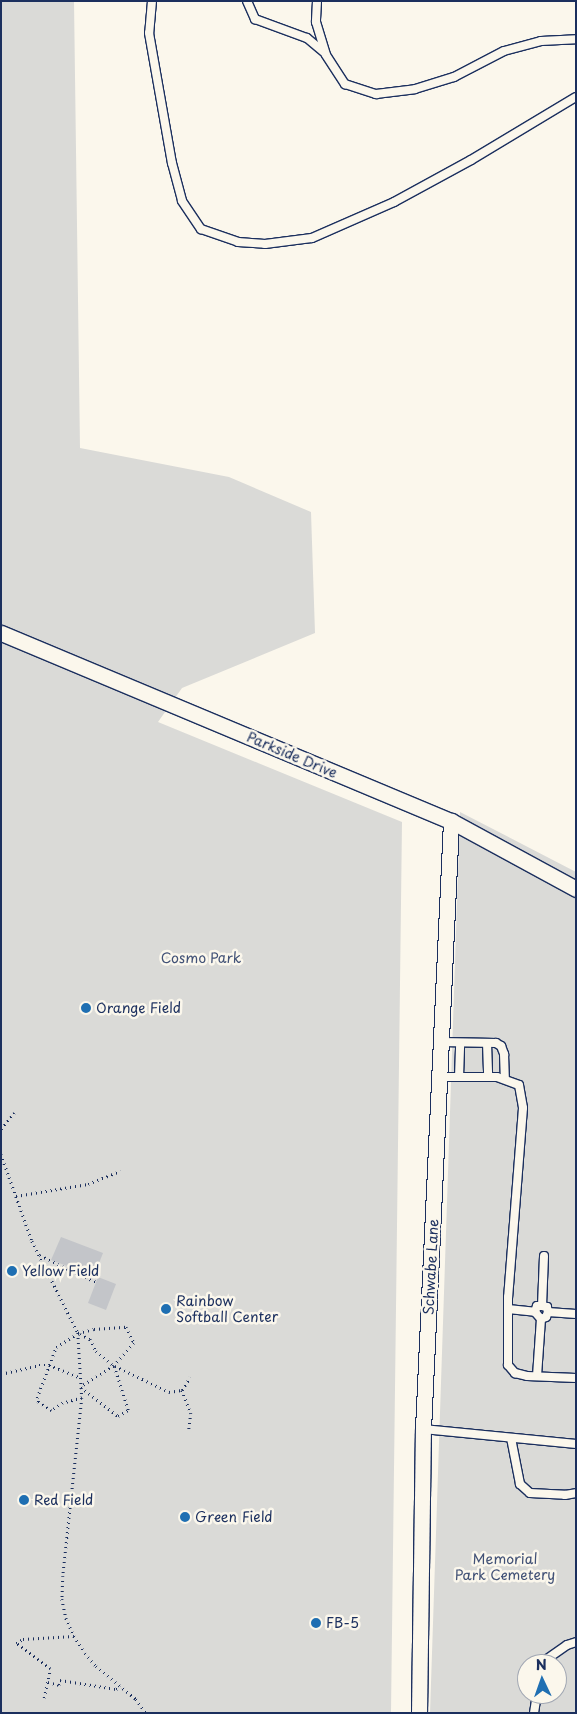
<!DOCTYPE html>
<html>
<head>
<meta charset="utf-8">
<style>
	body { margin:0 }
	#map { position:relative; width:577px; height:1714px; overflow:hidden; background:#fbf7ec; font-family:"Playpen Sans",sans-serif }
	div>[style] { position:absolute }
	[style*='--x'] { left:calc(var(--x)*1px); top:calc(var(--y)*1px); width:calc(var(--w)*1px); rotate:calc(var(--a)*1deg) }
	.green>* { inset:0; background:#dadad7 }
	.building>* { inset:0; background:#c3c5c9 }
	.path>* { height:2.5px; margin-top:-1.25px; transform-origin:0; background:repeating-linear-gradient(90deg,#1b2f5e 0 1px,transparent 0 5px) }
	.roads { filter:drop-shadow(1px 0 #1b2f5e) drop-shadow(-1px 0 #1b2f5e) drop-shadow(0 1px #1b2f5e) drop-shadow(0 -1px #1b2f5e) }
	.service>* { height:8px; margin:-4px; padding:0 4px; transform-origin:4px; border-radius:4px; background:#fbf7ec }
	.minor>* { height:15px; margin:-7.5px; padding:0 7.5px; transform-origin:7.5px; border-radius:7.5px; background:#fbf7ec }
	.dots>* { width:14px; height:14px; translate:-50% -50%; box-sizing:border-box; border:2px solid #fbf7ec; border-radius:50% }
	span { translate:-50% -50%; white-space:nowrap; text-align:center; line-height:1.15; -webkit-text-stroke:5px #fbf7ec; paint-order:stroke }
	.street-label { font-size:14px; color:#1b2f5e }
	.park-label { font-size:14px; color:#415176 }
	.poi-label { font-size:14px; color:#1b2f5e }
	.left { translate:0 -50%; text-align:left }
	.frame { position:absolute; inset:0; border:2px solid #1b2f5e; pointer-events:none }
	.north { position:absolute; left:517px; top:1654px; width:50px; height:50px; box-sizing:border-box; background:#fbf7ec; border:1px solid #a1a7b3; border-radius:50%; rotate:357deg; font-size:14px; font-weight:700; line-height:20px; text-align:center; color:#1b2f5e }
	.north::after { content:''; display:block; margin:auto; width:18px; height:22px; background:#1f6fb2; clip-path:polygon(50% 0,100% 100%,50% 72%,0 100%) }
</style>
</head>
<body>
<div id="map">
	<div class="green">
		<i style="clip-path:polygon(1px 1px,74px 1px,80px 448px,229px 477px,311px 512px,315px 633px,182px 688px,158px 722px,402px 822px,391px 1713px,1px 1713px)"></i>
		<i style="clip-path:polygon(evenodd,460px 812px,576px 872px,576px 1713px,430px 1713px,460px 812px,527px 1664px,557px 1664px,557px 1694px,527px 1694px,527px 1664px)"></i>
	</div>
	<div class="building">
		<i style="clip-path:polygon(61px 1237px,103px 1253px,94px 1276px,51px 1260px)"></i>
		<i style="clip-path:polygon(98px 1277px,116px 1284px,106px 1310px,88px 1303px)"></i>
	</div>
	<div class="path">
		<i style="--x:1;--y:1129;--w:21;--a:-51"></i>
		<i style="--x:1;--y:1154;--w:92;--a:70.4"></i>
		<i style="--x:32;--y:1241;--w:103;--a:63.4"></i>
		<i style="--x:78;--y:1333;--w:65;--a:86.5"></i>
		<i style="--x:82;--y:1398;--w:179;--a:96.1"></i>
		<i style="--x:63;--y:1576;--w:23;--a:92"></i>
		<i style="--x:62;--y:1599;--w:19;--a:78"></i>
		<i style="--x:66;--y:1618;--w:20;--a:66"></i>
		<i style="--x:74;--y:1636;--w:20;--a:57"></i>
		<i style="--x:85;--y:1653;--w:17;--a:50"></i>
		<i style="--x:96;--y:1666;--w:52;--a:39.5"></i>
		<i style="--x:136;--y:1699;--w:17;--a:54"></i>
		<i style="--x:16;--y:1196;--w:73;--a:-9.5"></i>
		<i style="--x:88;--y:1184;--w:35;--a:-22"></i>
		<i style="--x:40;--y:1255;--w:40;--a:26.6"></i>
		<i style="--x:76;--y:1273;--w:3;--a:-72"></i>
		<i style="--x:76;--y:1273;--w:22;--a:24"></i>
		<i style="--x:80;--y:1334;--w:11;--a:27"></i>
		<i style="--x:90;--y:1339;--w:13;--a:63"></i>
		<i style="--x:96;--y:1351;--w:23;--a:40"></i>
		<i style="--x:114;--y:1366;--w:39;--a:148"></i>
		<i style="--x:81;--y:1387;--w:47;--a:38.1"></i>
		<i style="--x:118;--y:1416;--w:12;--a:-31"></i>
		<i style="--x:128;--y:1410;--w:46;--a:-107.7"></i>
		<i style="--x:115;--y:1366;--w:60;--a:25.7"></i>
		<i style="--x:169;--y:1392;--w:13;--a:-9"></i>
		<i style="--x:182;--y:1390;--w:15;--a:-58"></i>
		<i style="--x:1;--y:1374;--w:39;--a:-13"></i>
		<i style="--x:39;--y:1365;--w:10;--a:0"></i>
		<i style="--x:49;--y:1365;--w:35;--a:22"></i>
		<i style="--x:182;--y:1390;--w:25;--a:69"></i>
		<i style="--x:191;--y:1413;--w:17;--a:97"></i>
		<i style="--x:82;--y:1398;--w:20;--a:165"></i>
		<i style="--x:63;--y:1403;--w:14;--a:146"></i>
		<i style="--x:51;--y:1411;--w:16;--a:-145"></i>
		<i style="--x:38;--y:1402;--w:4;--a:-104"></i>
		<i style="--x:37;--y:1398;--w:54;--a:-69.6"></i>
		<i style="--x:56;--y:1347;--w:26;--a:-32"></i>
		<i style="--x:78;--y:1333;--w:16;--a:-14"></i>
		<i style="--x:94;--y:1329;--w:32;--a:-4"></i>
		<i style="--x:126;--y:1327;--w:18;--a:63"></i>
		<i style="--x:134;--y:1343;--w:30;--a:131"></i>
		<i style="--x:48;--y:1682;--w:11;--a:15"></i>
		<i style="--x:59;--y:1685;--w:5;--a:-79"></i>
		<i style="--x:60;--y:1680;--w:57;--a:9.1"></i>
		<i style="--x:116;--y:1689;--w:5;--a:-22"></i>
		<i style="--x:44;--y:1698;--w:30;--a:-78"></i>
		<i style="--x:50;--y:1669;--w:43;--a:-142.6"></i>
		<i style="--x:16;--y:1643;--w:8;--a:-30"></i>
		<i style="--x:23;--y:1639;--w:51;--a:-3.4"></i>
	</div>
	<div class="roads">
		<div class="service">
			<i style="--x:152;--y:1;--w:32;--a:95"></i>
			<i style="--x:149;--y:33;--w:132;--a:80"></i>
			<i style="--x:172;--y:163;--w:39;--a:75"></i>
			<i style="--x:182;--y:201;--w:34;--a:56"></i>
			<i style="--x:201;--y:229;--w:39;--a:19"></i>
			<i style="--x:238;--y:242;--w:27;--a:4"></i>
			<i style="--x:265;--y:244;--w:47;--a:-7.3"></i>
			<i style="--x:312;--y:238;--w:90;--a:-23.7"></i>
			<i style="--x:394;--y:202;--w:88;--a:-28.6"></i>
			<i style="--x:471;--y:160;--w:122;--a:-31"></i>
			<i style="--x:247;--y:1;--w:20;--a:66"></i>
			<i style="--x:255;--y:19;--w:55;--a:20.1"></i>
			<i style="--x:307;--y:38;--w:23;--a:40"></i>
			<i style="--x:317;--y:1;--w:21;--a:93"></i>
			<i style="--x:316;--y:22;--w:34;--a:73"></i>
			<i style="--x:326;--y:55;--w:35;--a:57"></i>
			<i style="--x:345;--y:84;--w:33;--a:18"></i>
			<i style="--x:376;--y:94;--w:39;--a:-7"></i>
			<i style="--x:415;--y:89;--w:41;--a:-17.1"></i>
			<i style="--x:454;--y:77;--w:56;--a:-27.5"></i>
			<i style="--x:504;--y:51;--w:38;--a:-15"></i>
			<i style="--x:541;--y:41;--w:35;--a:-3"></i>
			<i style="--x:441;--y:1042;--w:55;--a:1"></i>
			<i style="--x:496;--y:1043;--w:6;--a:31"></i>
			<i style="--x:501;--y:1046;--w:9;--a:69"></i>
			<i style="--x:504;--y:1054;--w:25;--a:88"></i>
			<i style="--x:487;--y:1043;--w:34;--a:88"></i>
			<i style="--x:439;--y:1077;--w:58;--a:0"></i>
			<i style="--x:497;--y:1077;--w:23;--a:20"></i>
			<i style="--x:519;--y:1085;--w:23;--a:80"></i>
			<i style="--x:523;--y:1108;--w:190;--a:94.5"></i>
			<i style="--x:508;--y:1297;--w:68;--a:90"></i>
			<i style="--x:508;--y:1365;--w:11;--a:49"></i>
			<i style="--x:515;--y:1373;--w:12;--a:14"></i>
			<i style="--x:527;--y:1376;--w:49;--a:2.3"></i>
			<i style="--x:459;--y:1077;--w:34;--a:-88"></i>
			<i style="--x:542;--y:1306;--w:50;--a:-87.7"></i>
			<i style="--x:508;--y:1309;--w:27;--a:6"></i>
			<i style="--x:535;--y:1312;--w:6;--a:-72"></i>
			<i style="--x:537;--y:1306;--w:5;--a:0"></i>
			<i style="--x:542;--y:1306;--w:5;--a:11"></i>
			<i style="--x:547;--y:1307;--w:5;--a:79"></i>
			<i style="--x:548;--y:1312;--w:5;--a:112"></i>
			<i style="--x:546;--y:1317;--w:5;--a:158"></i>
			<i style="--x:541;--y:1319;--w:9;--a:-131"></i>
			<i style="--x:548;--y:1312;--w:28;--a:4"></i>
			<i style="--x:537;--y:1376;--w:57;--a:-86"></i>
			<i style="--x:423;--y:1429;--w:154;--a:5.6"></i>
			<i style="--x:511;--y:1438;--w:47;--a:78.9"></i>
			<i style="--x:520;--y:1484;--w:13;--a:42"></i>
			<i style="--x:530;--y:1493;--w:35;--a:3"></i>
			<i style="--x:565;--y:1495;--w:11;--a:-10"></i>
			<i style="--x:545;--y:1664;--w:5;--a:-68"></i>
			<i style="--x:547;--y:1659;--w:24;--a:-35"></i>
			<i style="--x:567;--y:1645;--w:9;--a:-18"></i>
			<i style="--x:534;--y:1713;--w:19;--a:-81"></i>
		</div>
		<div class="minor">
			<i style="--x:1;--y:633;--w:488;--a:22.7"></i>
			<i style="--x:451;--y:821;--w:142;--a:28.5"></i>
			<i style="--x:419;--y:1713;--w:284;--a:-89.2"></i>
			<i style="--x:423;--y:1429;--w:609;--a:-87.36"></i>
		</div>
	</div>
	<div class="dots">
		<i style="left:86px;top:1008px;background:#1f6fb2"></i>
		<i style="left:12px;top:1271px;background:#1f6fb2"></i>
		<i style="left:166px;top:1309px;background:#1f6fb2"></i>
		<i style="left:24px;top:1500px;background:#1f6fb2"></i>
		<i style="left:185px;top:1517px;background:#1f6fb2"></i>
		<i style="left:316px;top:1623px;background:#1f6fb2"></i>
	</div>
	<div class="street-label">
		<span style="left:292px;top:755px;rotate:23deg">Parkside Drive</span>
		<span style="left:431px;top:1267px;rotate:-87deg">Schwabe Lane</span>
	</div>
	<div class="park-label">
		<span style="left:201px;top:958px">Cosmo Park</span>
		<span style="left:505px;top:1567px">Memorial<br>Park Cemetery</span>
	</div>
	<div class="poi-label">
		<span class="left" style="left:96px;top:1008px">Orange Field</span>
		<span class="left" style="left:22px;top:1271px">Yellow Field</span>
		<span class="left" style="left:176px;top:1309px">Rainbow<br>Softball Center</span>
		<span class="left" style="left:34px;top:1500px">Red Field</span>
		<span class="left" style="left:195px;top:1517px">Green Field</span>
		<span class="left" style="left:326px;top:1623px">FB-5</span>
	</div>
	<div class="frame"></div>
	<div class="north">N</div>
</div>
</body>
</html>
